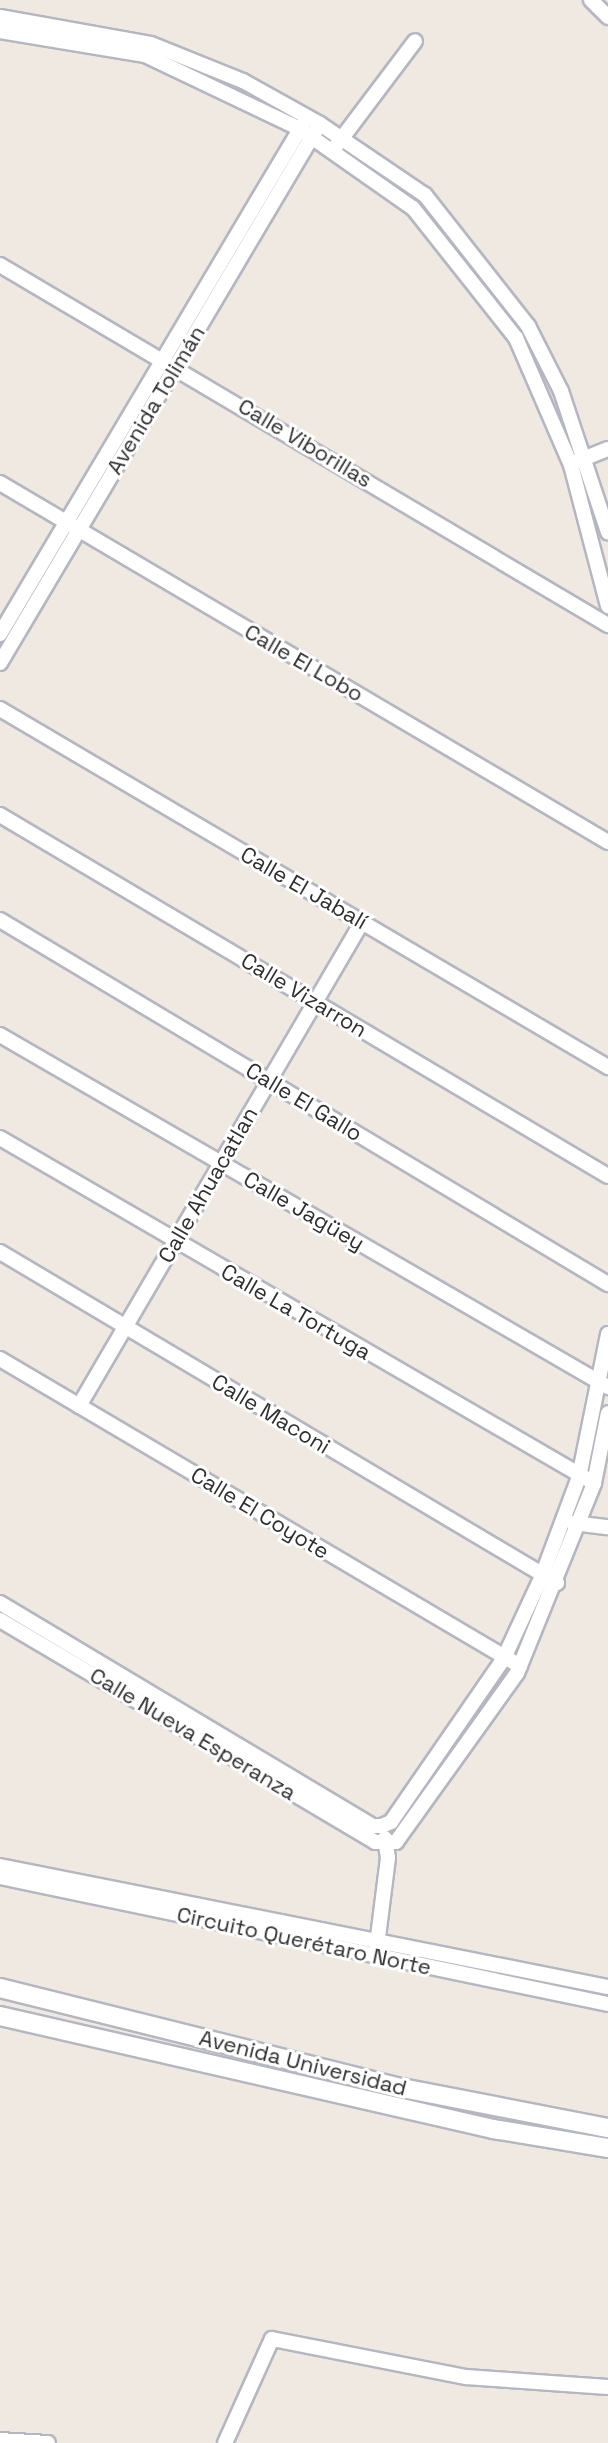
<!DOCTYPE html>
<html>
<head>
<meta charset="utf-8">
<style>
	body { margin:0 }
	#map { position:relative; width:608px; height:2443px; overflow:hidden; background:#efe9e1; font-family:"Space Grotesk",sans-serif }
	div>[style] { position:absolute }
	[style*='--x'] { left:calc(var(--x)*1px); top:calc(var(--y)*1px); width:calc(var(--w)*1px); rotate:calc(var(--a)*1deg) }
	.roads { filter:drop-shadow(2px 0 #b4b7c1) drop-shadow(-2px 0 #b4b7c1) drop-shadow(0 2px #b4b7c1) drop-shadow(0 -2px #b4b7c1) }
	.minor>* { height:14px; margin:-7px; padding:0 7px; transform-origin:7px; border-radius:7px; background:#fff }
	.secondary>* { height:18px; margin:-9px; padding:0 9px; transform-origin:9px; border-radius:9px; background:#fff }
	span { translate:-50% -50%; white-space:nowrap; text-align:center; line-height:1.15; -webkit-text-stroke:6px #fff; paint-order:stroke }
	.street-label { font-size:22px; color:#2e2e2e }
</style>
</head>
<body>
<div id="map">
	<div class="roads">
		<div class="minor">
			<i style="--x:591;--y:0;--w:24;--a:45"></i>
			<i style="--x:0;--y:17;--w:153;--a:10.1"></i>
			<i style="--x:151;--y:44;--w:99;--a:21.9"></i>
			<i style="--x:243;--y:81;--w:88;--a:29.2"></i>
			<i style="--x:320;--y:124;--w:127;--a:34.1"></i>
			<i style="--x:425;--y:195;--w:167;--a:51.8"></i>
			<i style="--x:528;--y:326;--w:73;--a:63.1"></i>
			<i style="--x:561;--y:391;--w:149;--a:71.6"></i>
			<i style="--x:0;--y:31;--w:147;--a:9.4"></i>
			<i style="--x:145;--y:55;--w:172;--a:25.5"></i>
			<i style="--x:300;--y:129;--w:138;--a:35"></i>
			<i style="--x:413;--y:208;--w:166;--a:51.6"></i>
			<i style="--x:516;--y:338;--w:138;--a:66.6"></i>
			<i style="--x:571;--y:465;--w:146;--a:75.3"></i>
			<i style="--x:336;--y:146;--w:131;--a:-53"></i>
			<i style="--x:0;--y:265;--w:707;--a:30.63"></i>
			<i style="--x:578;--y:461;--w:32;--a:-22"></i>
			<i style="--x:0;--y:483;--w:706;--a:30.56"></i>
			<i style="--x:0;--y:634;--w:593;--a:-59.28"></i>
			<i style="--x:0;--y:663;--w:620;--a:-59.34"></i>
			<i style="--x:0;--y:709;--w:706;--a:30.49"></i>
			<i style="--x:0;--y:815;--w:707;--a:30.7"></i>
			<i style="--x:0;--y:920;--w:709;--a:30.91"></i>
			<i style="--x:0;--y:1035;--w:703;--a:30.07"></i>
			<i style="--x:0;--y:1138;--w:687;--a:30.15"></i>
			<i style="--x:0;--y:1252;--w:648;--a:30.72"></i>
			<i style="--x:0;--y:1359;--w:604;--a:30.56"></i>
			<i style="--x:79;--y:1406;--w:561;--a:-59.68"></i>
			<i style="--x:573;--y:1523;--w:35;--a:7"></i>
			<i style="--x:0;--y:1603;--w:434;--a:30.9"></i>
			<i style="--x:372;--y:1826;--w:10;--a:0"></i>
			<i style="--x:0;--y:1620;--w:436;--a:30.6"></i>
			<i style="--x:375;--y:1842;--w:21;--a:0"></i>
			<i style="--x:396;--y:1842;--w:208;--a:-54.4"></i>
			<i style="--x:517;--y:1673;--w:205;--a:-67.9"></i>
			<i style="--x:594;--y:1483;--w:71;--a:-78.7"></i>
			<i style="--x:382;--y:1826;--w:10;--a:-24"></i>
			<i style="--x:391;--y:1822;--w:199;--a:-55.4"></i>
			<i style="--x:504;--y:1658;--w:90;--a:-65.1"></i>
			<i style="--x:542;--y:1576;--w:106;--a:-69.5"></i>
			<i style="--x:579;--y:1477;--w:146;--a:-78.5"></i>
			<i style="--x:0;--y:1866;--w:620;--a:11.26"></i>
			<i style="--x:0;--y:1877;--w:621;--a:11.8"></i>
			<i style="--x:377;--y:1945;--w:88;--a:-82.8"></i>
			<i style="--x:388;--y:1858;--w:20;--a:-99"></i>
			<i style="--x:0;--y:2440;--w:48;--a:3.6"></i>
			<i style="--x:225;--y:2443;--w:114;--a:-65.7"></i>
			<i style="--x:272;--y:2339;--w:198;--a:11.1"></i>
			<i style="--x:466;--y:2377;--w:142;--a:4"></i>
		</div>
		<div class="secondary">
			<i style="--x:0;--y:1988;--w:414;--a:14"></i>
			<i style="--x:402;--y:2088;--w:210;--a:11"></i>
			<i style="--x:0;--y:2016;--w:506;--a:12.91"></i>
			<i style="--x:493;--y:2129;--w:117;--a:9.4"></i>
		</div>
	</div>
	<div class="street-label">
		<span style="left:156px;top:400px;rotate:-59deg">Avenida Tolimán</span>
		<span style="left:305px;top:443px;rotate:31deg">Calle Viborillas</span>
		<span style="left:304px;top:663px;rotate:30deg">Calle El Lobo</span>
		<span style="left:304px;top:888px;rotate:30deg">Calle El Jabalí</span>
		<span style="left:304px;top:995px;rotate:31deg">Calle Vizarron</span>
		<span style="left:304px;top:1102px;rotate:31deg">Calle El Gallo</span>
		<span style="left:208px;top:1185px;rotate:-60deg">Calle Ahuacatlan</span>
		<span style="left:304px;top:1211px;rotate:30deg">Calle Jagüey</span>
		<span style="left:296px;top:1312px;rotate:30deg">Calle La Tortuga</span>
		<span style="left:271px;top:1414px;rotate:31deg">Calle Maconi</span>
		<span style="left:260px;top:1513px;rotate:31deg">Calle El Coyote</span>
		<span style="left:193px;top:1734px;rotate:31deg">Calle Nueva Esperanza</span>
		<span style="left:304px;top:1941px;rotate:12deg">Circuito Querétaro Norte</span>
		<span style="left:303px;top:2063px;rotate:14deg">Avenida Universidad</span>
	</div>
</div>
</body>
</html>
